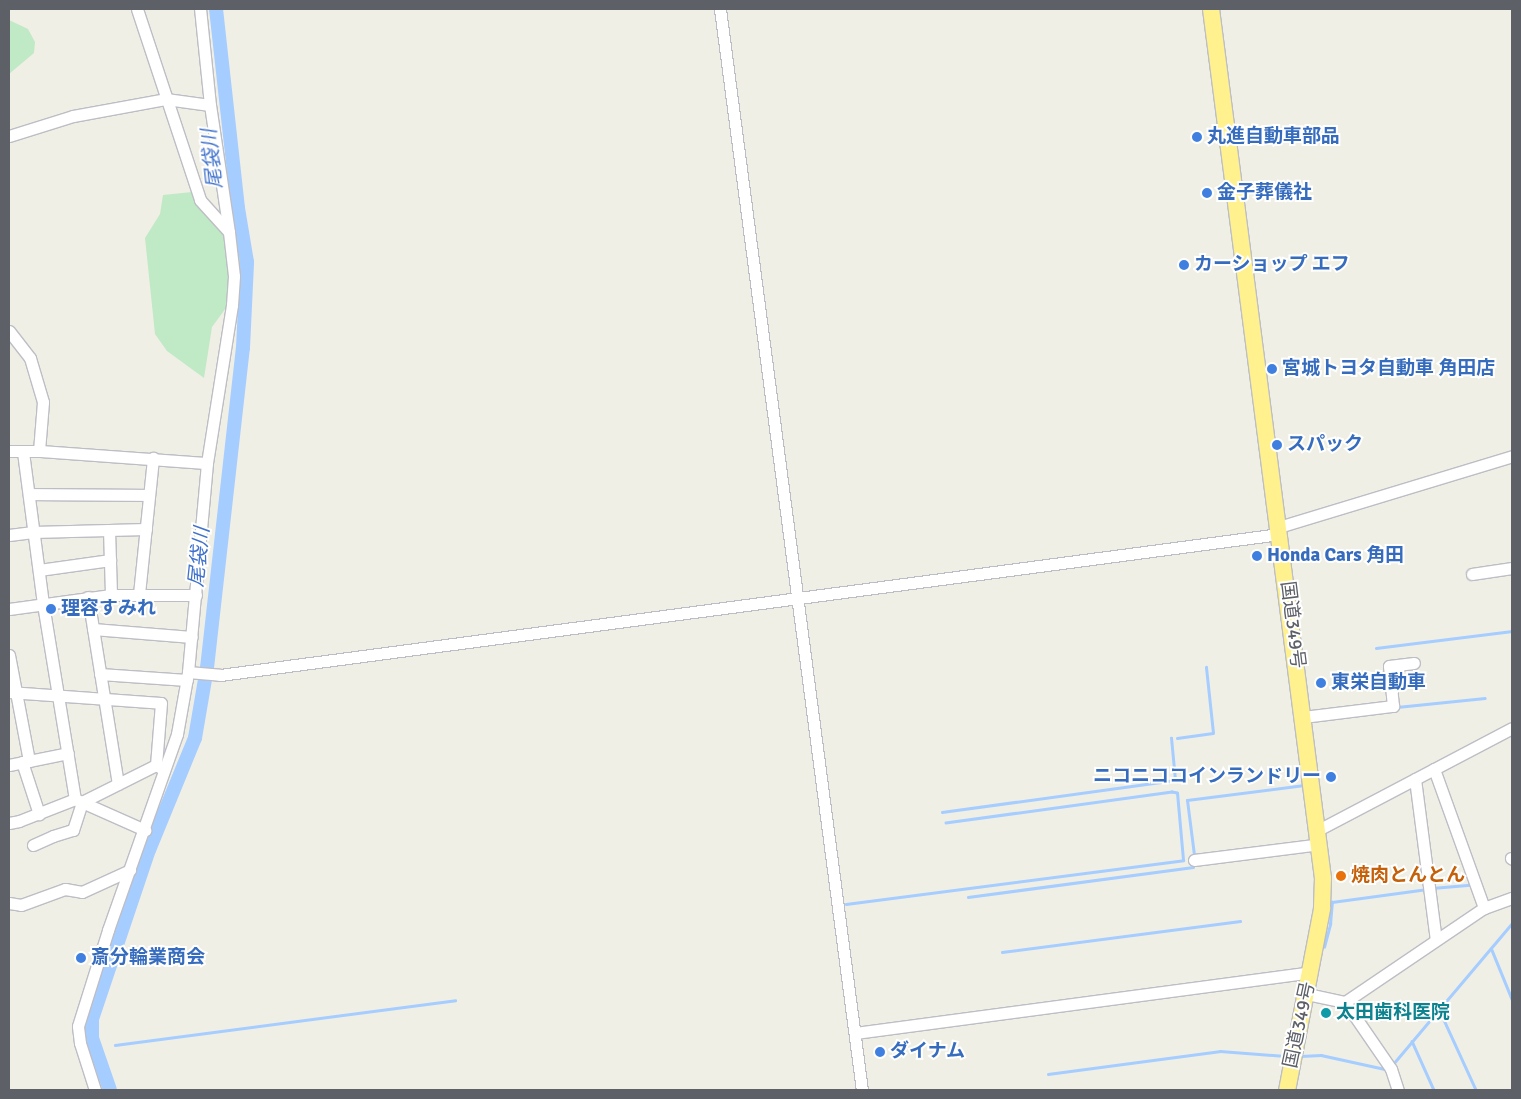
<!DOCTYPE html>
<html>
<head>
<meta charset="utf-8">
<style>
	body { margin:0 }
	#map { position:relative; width:1521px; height:1099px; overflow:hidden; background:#f0efe5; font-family:Signika,"Noto Sans JP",sans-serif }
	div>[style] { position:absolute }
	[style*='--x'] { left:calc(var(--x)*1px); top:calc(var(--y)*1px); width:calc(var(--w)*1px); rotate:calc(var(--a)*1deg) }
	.green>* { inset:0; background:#c0e9c5 }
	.stream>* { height:2.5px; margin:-1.25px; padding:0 1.25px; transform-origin:1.25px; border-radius:1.25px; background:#a6cdff }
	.river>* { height:14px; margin:-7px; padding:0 7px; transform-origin:7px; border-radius:7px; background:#a6cdff }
	.roads { filter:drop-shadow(1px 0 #bdbec5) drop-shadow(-1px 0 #bdbec5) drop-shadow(0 1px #bdbec5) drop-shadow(0 -1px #bdbec5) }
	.minor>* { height:11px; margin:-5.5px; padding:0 5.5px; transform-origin:5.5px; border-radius:5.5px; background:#fff }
	.highway>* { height:16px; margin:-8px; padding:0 8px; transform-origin:8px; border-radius:8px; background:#fff18d }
	.dots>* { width:14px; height:14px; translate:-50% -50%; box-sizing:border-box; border:2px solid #fff; border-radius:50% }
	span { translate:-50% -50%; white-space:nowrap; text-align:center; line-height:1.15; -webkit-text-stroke:4px #fff; paint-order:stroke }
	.shop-label { font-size:19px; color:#366cbe; font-weight:700 }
	.left { translate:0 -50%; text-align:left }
	.right { translate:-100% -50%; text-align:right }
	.street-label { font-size:19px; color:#5d6067 }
	.food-label { font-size:19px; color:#c56008; font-weight:700 }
	.culture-label { font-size:19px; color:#0d838f; font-weight:700 }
	.water-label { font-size:20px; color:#4072cc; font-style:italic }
	.frame { position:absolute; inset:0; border:10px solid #5d6067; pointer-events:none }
</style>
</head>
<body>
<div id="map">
	<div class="green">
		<i style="clip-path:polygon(9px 20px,28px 29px,35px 42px,34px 53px,9px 74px)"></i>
		<i style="clip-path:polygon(192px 192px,233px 222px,245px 242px,252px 282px,244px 296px,226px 308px,212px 327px,204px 378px,167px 351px,155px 334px,145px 238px,160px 214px,163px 195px)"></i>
	</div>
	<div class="stream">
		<i style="--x:1376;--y:648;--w:137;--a:-7.1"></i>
		<i style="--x:1397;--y:707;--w:88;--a:-5.8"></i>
		<i style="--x:1177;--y:738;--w:36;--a:-8"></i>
		<i style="--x:1213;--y:733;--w:66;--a:-96.1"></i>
		<i style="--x:942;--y:812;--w:235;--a:-7.8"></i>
		<i style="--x:1175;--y:780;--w:42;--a:-95.4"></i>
		<i style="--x:1194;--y:855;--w:55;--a:-97.3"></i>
		<i style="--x:1187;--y:800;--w:118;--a:-7.3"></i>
		<i style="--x:1432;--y:888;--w:38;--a:-5"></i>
		<i style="--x:968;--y:897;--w:227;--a:-7.6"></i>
		<i style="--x:846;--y:904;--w:340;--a:-7.4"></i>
		<i style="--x:1183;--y:860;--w:67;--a:-95.1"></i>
		<i style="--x:1177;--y:793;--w:5;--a:-169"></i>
		<i style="--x:1172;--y:792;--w:228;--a:172.2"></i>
		<i style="--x:1324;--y:947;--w:24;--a:-75"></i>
		<i style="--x:1330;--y:924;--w:22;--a:-85"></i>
		<i style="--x:1332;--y:902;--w:96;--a:-7.8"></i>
		<i style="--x:1492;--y:950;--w:53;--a:67.8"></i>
		<i style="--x:1002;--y:952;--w:240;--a:-7.4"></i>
		<i style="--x:1439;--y:1009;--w:89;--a:65.4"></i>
		<i style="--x:1412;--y:1041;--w:54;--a:65.8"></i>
		<i style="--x:115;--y:1045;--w:343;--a:-7.5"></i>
		<i style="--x:1301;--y:1056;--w:20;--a:-3"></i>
		<i style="--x:1321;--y:1055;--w:66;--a:12.3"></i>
		<i style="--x:1393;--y:1064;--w:185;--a:-49.8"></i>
		<i style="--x:1048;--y:1074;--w:174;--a:-7.6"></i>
		<i style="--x:1220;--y:1051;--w:65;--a:4.4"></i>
	</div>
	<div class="river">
		<i style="--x:110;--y:1090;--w:55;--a:-109.1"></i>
		<i style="--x:92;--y:1038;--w:19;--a:-90"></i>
		<i style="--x:92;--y:1019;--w:178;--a:-71.4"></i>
		<i style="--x:149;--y:850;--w:121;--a:-67.7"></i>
		<i style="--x:195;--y:738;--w:71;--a:-80.3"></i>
		<i style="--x:207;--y:668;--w:322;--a:-83.6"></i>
		<i style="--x:243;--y:348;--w:86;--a:-87.3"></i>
		<i style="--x:247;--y:262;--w:55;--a:-99.5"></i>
		<i style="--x:238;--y:208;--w:200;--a:-96.3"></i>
	</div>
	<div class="roads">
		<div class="minor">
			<i style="--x:137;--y:9;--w:201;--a:71.7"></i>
			<i style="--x:200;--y:200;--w:43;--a:47.8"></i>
			<i style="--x:720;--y:9;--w:1090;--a:82.52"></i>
			<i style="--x:9;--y:136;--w:67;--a:-17.4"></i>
			<i style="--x:73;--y:116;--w:95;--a:-10.4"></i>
			<i style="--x:166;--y:99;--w:44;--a:7.8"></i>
			<i style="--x:9;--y:331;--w:34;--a:52"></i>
			<i style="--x:30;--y:358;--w:46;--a:73.5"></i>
			<i style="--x:43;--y:402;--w:49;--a:94.7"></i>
			<i style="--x:9;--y:451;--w:30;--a:0"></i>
			<i style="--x:39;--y:451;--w:168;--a:4.1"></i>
			<i style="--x:23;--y:452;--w:153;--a:82.5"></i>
			<i style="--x:43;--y:604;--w:198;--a:80.7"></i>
			<i style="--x:29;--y:494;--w:120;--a:0.5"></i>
			<i style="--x:1279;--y:527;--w:244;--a:-16.9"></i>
			<i style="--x:109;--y:530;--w:65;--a:88.2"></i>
			<i style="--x:9;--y:535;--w:24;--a:-7"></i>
			<i style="--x:33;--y:532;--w:113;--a:-1.5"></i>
			<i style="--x:39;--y:570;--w:72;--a:-8"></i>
			<i style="--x:1472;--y:574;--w:40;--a:-8.5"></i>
			<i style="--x:139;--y:594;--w:137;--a:-84.1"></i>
			<i style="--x:88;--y:597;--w:189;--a:80.9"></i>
			<i style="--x:9;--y:609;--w:103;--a:-7.8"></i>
			<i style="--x:111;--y:595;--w:85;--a:0"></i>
			<i style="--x:93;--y:629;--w:99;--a:4.6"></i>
			<i style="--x:9;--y:655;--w:108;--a:79.3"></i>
			<i style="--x:188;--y:672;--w:32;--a:5"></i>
			<i style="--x:220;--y:675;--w:1069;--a:-7.58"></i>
			<i style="--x:100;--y:674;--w:87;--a:3.9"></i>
			<i style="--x:9;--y:692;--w:152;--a:4.1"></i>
			<i style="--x:161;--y:703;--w:62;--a:94.6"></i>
			<i style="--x:1303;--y:717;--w:91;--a:-7"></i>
			<i style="--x:1393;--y:706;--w:40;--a:-95.7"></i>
			<i style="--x:1389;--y:666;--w:25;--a:-7"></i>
			<i style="--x:22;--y:762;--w:55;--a:71.9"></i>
			<i style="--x:9;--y:765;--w:60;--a:-11.5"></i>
			<i style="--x:1434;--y:769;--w:148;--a:70.2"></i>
			<i style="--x:1415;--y:779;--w:162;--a:82.6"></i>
			<i style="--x:9;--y:823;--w:10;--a:-11"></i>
			<i style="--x:19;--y:821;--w:60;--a:-21.4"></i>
			<i style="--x:75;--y:799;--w:77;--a:23.9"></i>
			<i style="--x:1318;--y:830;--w:219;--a:-27.7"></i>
			<i style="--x:33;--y:845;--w:22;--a:-24"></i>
			<i style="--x:53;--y:836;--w:21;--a:-17"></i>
			<i style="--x:73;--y:830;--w:29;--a:-72"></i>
			<i style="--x:82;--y:802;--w:83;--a:-26.6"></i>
			<i style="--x:156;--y:765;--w:6;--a:31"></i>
			<i style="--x:1511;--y:858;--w:1;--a:45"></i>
			<i style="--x:1194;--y:860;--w:127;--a:-7.2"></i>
			<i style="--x:9;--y:903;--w:12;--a:9"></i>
			<i style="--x:21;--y:905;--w:47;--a:-20"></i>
			<i style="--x:65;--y:889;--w:17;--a:10"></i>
			<i style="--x:82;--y:892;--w:53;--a:-24.6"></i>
			<i style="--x:1307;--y:994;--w:39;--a:12"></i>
			<i style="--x:1345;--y:1002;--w:168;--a:-34.1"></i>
			<i style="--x:1484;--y:908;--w:30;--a:-20"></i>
			<i style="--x:1345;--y:1002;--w:81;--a:55.5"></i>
			<i style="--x:1391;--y:1069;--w:22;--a:72"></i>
			<i style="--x:855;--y:1033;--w:460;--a:-7.6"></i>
			<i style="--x:95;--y:1090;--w:49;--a:-107.7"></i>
			<i style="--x:80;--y:1043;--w:17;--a:-97"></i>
			<i style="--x:78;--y:1026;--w:101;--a:-72.6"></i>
			<i style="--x:108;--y:930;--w:208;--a:-70.6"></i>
			<i style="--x:177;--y:734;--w:63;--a:-79.9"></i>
			<i style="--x:188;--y:672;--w:210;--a:-84.8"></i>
			<i style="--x:207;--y:463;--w:160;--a:-81"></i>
			<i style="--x:232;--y:305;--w:29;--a:-86"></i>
			<i style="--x:234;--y:276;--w:44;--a:-96.5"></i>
			<i style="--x:229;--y:232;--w:128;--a:-98.5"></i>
			<i style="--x:210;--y:105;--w:97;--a:-95.9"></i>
		</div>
		<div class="highway">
			<i style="--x:1211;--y:9;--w:876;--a:82.66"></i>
			<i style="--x:1323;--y:878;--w:31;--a:92"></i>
			<i style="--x:1322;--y:909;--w:184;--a:100.9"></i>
		</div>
	</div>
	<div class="dots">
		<i style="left:1197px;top:137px;background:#3f7fe0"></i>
		<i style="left:1207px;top:193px;background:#3f7fe0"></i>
		<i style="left:1184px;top:265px;background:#3f7fe0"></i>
		<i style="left:1272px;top:369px;background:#3f7fe0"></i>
		<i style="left:1277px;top:445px;background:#3f7fe0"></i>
		<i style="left:1257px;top:556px;background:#3f7fe0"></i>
		<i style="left:51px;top:609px;background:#3f7fe0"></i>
		<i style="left:1321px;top:683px;background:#3f7fe0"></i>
		<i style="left:1331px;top:777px;background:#3f7fe0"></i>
		<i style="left:1341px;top:876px;background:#e8710a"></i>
		<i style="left:81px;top:958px;background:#3f7fe0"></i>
		<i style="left:1326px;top:1013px;background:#0f9aa8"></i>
		<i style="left:880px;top:1052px;background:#3f7fe0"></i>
	</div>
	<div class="shop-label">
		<span class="left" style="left:1207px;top:137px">丸進自動車部品</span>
		<span class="left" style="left:1217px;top:193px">金子葬儀社</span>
		<span class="left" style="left:1194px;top:265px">カーショップ エフ</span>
		<span class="left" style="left:1282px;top:369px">宮城トヨタ自動車 角田店</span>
		<span class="left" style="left:1287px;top:445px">スパック</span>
		<span class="left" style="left:1267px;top:556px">Honda Cars 角田</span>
		<span class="left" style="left:61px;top:609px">理容すみれ</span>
		<span class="left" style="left:1331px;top:683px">東栄自動車</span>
		<span class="right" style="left:1321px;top:777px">ニコニココインランドリー</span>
		<span class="left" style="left:91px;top:958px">斎分輪業商会</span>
		<span class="left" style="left:890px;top:1052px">ダイナム</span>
	</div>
	<div class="street-label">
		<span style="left:1292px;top:625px;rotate:83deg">国道349号</span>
		<span style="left:1300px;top:1025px;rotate:-78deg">国道349号</span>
	</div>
	<div class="food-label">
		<span class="left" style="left:1351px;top:876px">焼肉とんとん</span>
	</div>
	<div class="culture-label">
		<span class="left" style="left:1336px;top:1013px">太田歯科医院</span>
	</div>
	<div class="water-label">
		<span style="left:212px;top:159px;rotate:-96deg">尾袋川</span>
		<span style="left:199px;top:557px;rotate:-84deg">尾袋川</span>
	</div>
	<div class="frame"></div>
</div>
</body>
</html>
